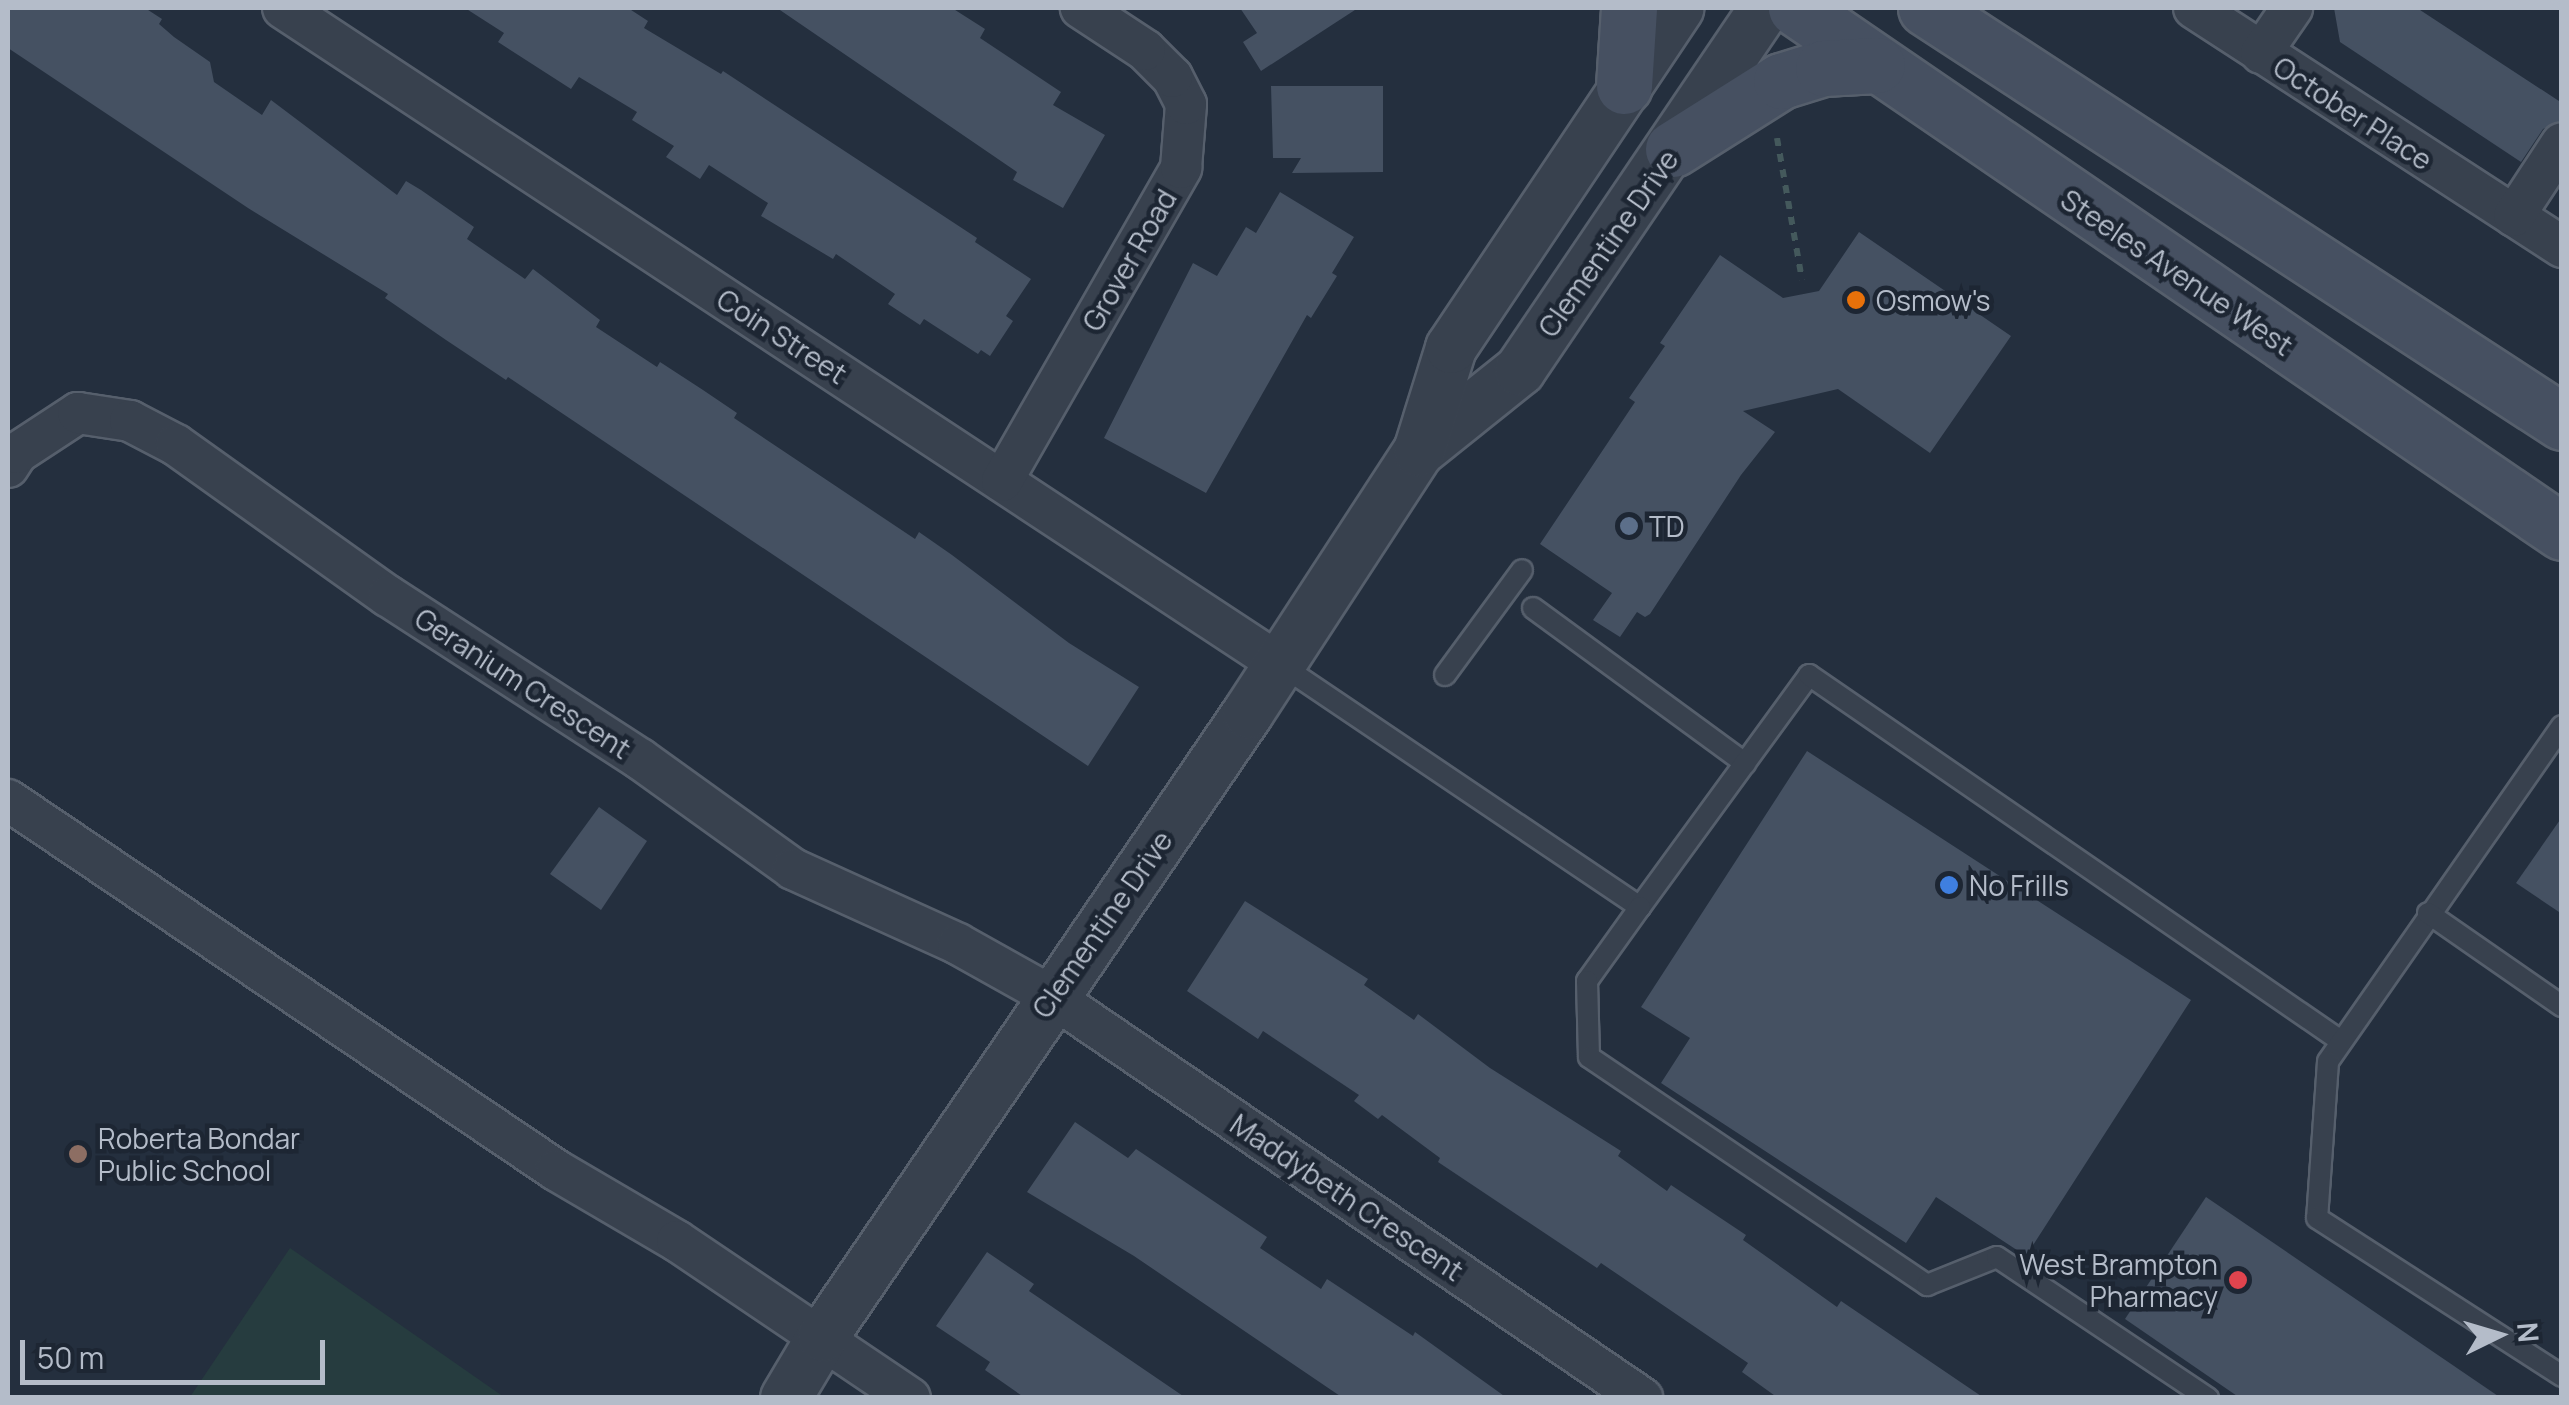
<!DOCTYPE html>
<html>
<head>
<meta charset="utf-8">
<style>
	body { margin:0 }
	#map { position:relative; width:2569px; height:1405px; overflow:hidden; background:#242f3e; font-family:Manrope,sans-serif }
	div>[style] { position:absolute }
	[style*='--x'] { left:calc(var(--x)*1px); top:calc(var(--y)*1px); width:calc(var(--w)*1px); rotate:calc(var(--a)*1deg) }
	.green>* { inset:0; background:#263c3f }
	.building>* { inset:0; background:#455162 }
	.path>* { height:6px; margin-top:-3px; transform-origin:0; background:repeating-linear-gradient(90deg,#44595c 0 8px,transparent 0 16px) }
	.roads { filter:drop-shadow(2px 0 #565f6c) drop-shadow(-2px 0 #565f6c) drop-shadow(0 2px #565f6c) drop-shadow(0 -2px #565f6c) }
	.service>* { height:20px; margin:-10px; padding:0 10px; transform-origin:10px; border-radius:10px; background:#38414e }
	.minor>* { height:40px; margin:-20px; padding:0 20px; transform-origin:20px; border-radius:20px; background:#38414e }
	.tertiary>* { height:50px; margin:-25px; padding:0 25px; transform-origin:25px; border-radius:25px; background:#38414e }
	.secondary>* { height:55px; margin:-27.5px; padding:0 27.5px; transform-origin:27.5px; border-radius:27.5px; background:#465061 }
	.dots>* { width:28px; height:28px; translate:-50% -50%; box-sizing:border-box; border:5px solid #1d2633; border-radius:50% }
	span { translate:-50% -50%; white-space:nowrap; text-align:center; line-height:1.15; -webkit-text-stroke:9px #1d2633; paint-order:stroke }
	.street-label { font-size:28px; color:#b4bcc9 }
	.poi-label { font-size:28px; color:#b4bcc9 }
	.left { translate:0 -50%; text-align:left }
	.right { translate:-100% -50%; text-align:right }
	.frame { position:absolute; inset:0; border:10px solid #b4bcc9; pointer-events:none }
	.north { position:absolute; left:2449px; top:1285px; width:100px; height:100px; -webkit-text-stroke:8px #1d2633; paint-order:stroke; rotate:85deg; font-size:28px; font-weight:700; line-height:40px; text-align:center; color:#b4bcc9 }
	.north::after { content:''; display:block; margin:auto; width:35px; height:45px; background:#b4bcc9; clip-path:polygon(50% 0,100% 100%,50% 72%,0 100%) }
	.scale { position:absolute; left:20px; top:1340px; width:305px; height:45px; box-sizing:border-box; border:5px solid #b4bcc9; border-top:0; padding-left:12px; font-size:30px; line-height:35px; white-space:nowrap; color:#b4bcc9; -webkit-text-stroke:8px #1d2633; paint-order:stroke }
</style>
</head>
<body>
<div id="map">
	<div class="green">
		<i style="clip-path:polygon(290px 1248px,504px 1397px,190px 1397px)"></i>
	</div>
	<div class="building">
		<i style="clip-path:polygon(8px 8px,145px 8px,162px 19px,159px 24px,174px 37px,210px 62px,214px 82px,262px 115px,271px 100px,397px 195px,406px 181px,421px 190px,474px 227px,467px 239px,525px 279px,533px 269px,600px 320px,596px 327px,657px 367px,660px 362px,703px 390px,737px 413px,734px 418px,915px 539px,919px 532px,952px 555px,1069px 643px,1139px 687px,1088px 766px,508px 377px,506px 380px,446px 340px,385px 298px,388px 294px,248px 208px,8px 48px)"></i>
		<i style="clip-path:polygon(465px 8px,628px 8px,648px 21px,644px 28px,721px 74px,723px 71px,977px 238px,975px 242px,1031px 279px,1006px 316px,1013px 321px,990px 356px,981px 350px,978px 354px,924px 319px,920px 325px,888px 304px,895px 294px,836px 254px,833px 259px,761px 216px,768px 203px,709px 165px,700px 179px,666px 157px,674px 146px,632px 120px,637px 112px,579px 77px,571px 89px,498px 42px,504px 33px)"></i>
		<i style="clip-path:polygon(777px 8px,952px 8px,985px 29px,980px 38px,1061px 92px,1053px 105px,1105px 135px,1063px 208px,1013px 180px,1017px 172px)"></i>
		<i style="clip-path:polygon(1240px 8px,1358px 8px,1261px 71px,1243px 42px,1257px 33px)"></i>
		<i style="clip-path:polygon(2334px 8px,2417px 8px,2562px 103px,2562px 120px,2543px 129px,2521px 162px,2340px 42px)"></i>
		<i style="clip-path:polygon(1271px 86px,1383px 86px,1383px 172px,1292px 173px,1301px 158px,1273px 158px)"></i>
		<i style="clip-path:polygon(1280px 192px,1354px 237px,1332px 273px,1337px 276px,1311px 318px,1307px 315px,1206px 493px,1104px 438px,1193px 263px,1217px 276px,1246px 227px,1256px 233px)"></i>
		<i style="clip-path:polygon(1859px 232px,2011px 336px,1930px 453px,1838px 389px,1743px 411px,1775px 432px,1741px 475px,1650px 614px,1645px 617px,1637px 612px,1620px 637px,1593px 620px,1612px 593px,1540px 544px,1635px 402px,1629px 398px,1665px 346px,1660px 343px,1720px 255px,1783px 298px,1819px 291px)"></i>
		<i style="clip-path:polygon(1807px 751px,2191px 1000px,2026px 1256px,1936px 1197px,1906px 1243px,1661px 1083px,1690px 1038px,1641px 1007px)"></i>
		<i style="clip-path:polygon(599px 807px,647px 841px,601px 910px,550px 874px)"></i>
		<i style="clip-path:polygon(2562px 817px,2562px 914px,2516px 883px)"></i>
		<i style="clip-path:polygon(1245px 901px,1368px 979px,1364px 985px,1414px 1020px,1418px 1014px,1490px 1068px,1621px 1151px,1618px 1156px,1667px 1191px,1671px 1185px,1746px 1235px,1743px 1240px,1837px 1307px,1841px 1301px,1984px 1398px,1778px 1398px,1742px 1372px,1748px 1363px,1601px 1263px,1597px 1268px,1438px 1162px,1440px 1158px,1382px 1115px,1378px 1119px,1354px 1101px,1359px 1095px,1263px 1031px,1258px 1039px,1187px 991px)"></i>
		<i style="clip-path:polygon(1075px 1122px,1128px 1158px,1136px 1149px,1267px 1237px,1260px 1248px,1321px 1289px,1327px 1279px,1413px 1336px,1415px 1332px,1507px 1398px,1343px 1398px,1134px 1256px,1027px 1192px)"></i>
		<i style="clip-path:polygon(2206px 1197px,2501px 1398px,2240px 1398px,2125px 1319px)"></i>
		<i style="clip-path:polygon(987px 1252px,1034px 1284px,1029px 1291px,1186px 1398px,1025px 1398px,985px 1370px,990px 1362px,936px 1326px)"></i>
	</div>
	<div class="path">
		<i style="--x:1777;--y:138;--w:144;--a:80"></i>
	</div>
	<div class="roads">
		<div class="service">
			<i style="--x:1533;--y:608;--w:263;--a:36.2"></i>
			<i style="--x:1281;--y:665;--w:433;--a:34"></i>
			<i style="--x:1640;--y:907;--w:287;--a:-53.9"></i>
			<i style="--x:1809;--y:675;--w:646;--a:34.53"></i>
			<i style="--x:1445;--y:675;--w:130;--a:-53.7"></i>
			<i style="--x:2562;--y:726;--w:409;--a:124.9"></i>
			<i style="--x:2328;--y:1062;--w:156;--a:94"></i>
			<i style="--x:2317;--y:1218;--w:292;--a:32.8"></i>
			<i style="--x:1640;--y:907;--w:91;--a:125.6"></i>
			<i style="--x:1587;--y:981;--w:76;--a:88.5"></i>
			<i style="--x:1589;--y:1057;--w:408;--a:34"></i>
			<i style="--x:1927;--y:1285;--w:75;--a:-21.8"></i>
			<i style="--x:1997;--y:1257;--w:254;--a:33.8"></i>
			<i style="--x:2428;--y:913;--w:163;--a:34.8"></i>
		</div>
		<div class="minor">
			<i style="--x:283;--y:8;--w:1195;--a:33.36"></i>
			<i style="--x:2194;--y:8;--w:439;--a:33"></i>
			<i style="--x:2261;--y:53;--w:55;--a:-55.4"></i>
			<i style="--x:2514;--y:216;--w:87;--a:-56.7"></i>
			<i style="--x:8;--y:467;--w:17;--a:-57"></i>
			<i style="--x:17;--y:453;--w:73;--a:-33.3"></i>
			<i style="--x:78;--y:413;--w:53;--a:8.7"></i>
			<i style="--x:130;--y:421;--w:52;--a:27.6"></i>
			<i style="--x:176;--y:445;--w:260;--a:35.5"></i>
			<i style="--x:388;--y:596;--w:300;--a:32.9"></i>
			<i style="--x:640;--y:759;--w:188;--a:35.7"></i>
			<i style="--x:793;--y:869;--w:181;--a:24.4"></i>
			<i style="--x:958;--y:944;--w:107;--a:29.2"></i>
			<i style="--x:1051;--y:996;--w:715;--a:34.22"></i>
			<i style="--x:1002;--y:481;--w:361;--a:-60.2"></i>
			<i style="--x:1181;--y:168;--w:64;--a:-85.5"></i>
			<i style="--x:1186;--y:104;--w:30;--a:-117"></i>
			<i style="--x:1172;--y:77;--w:38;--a:-135"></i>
			<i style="--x:1145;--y:50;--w:77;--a:-146.7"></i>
			<i style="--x:8;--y:800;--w:661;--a:34.03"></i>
			<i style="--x:556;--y:1170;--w:140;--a:30.4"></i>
			<i style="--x:677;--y:1241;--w:281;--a:34"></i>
		</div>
		<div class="tertiary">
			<i style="--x:1419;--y:451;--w:129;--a:-38.7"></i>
			<i style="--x:1520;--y:370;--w:437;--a:-55.9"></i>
			<i style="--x:786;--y:1398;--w:72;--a:-59.2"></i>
			<i style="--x:823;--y:1336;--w:754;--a:-55.7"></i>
			<i style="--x:1248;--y:713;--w:313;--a:-56.9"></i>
			<i style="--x:1419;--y:451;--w:108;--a:-72.7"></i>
			<i style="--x:1451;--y:348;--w:409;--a:-56.2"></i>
		</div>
		<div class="secondary">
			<i style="--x:1796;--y:8;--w:928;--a:34.37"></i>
			<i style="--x:1926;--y:8;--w:759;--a:33.06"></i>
			<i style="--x:1624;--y:86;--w:78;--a:-86.3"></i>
			<i style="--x:1673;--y:149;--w:128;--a:-32.2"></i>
			<i style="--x:1781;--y:81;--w:44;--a:-17.2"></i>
			<i style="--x:1823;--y:68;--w:54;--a:-3.2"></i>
		</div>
	</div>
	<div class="dots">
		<i style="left:1856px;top:300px;background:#e8710a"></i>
		<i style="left:1629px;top:526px;background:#5c6f8a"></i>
		<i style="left:1949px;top:885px;background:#3f7fe0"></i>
		<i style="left:78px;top:1154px;background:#8d6e63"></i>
		<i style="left:2238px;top:1280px;background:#e0444e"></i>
	</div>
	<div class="street-label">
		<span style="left:2353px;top:113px;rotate:33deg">October Place</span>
		<span style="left:1608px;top:243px;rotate:-55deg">Clementine Drive</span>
		<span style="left:1129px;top:260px;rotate:-60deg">Grover Road</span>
		<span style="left:2177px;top:272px;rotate:34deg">Steeles Avenue West</span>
		<span style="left:782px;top:336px;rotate:33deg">Coin Street</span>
		<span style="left:523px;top:683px;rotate:33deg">Geranium Crescent</span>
		<span style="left:1102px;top:924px;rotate:-55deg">Clementine Drive</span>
		<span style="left:1347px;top:1197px;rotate:34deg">Maddybeth Crescent</span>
	</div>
	<div class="poi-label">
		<span class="left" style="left:1876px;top:300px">Osmow's</span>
		<span class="left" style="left:1649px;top:526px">TD</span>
		<span class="left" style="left:1969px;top:885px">No Frills</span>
		<span class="left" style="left:98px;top:1154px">Roberta Bondar<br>Public School</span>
		<span class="right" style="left:2218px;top:1280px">West Brampton<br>Pharmacy</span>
	</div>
	<div class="frame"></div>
	<div class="north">N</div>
	<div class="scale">50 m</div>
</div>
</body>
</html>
